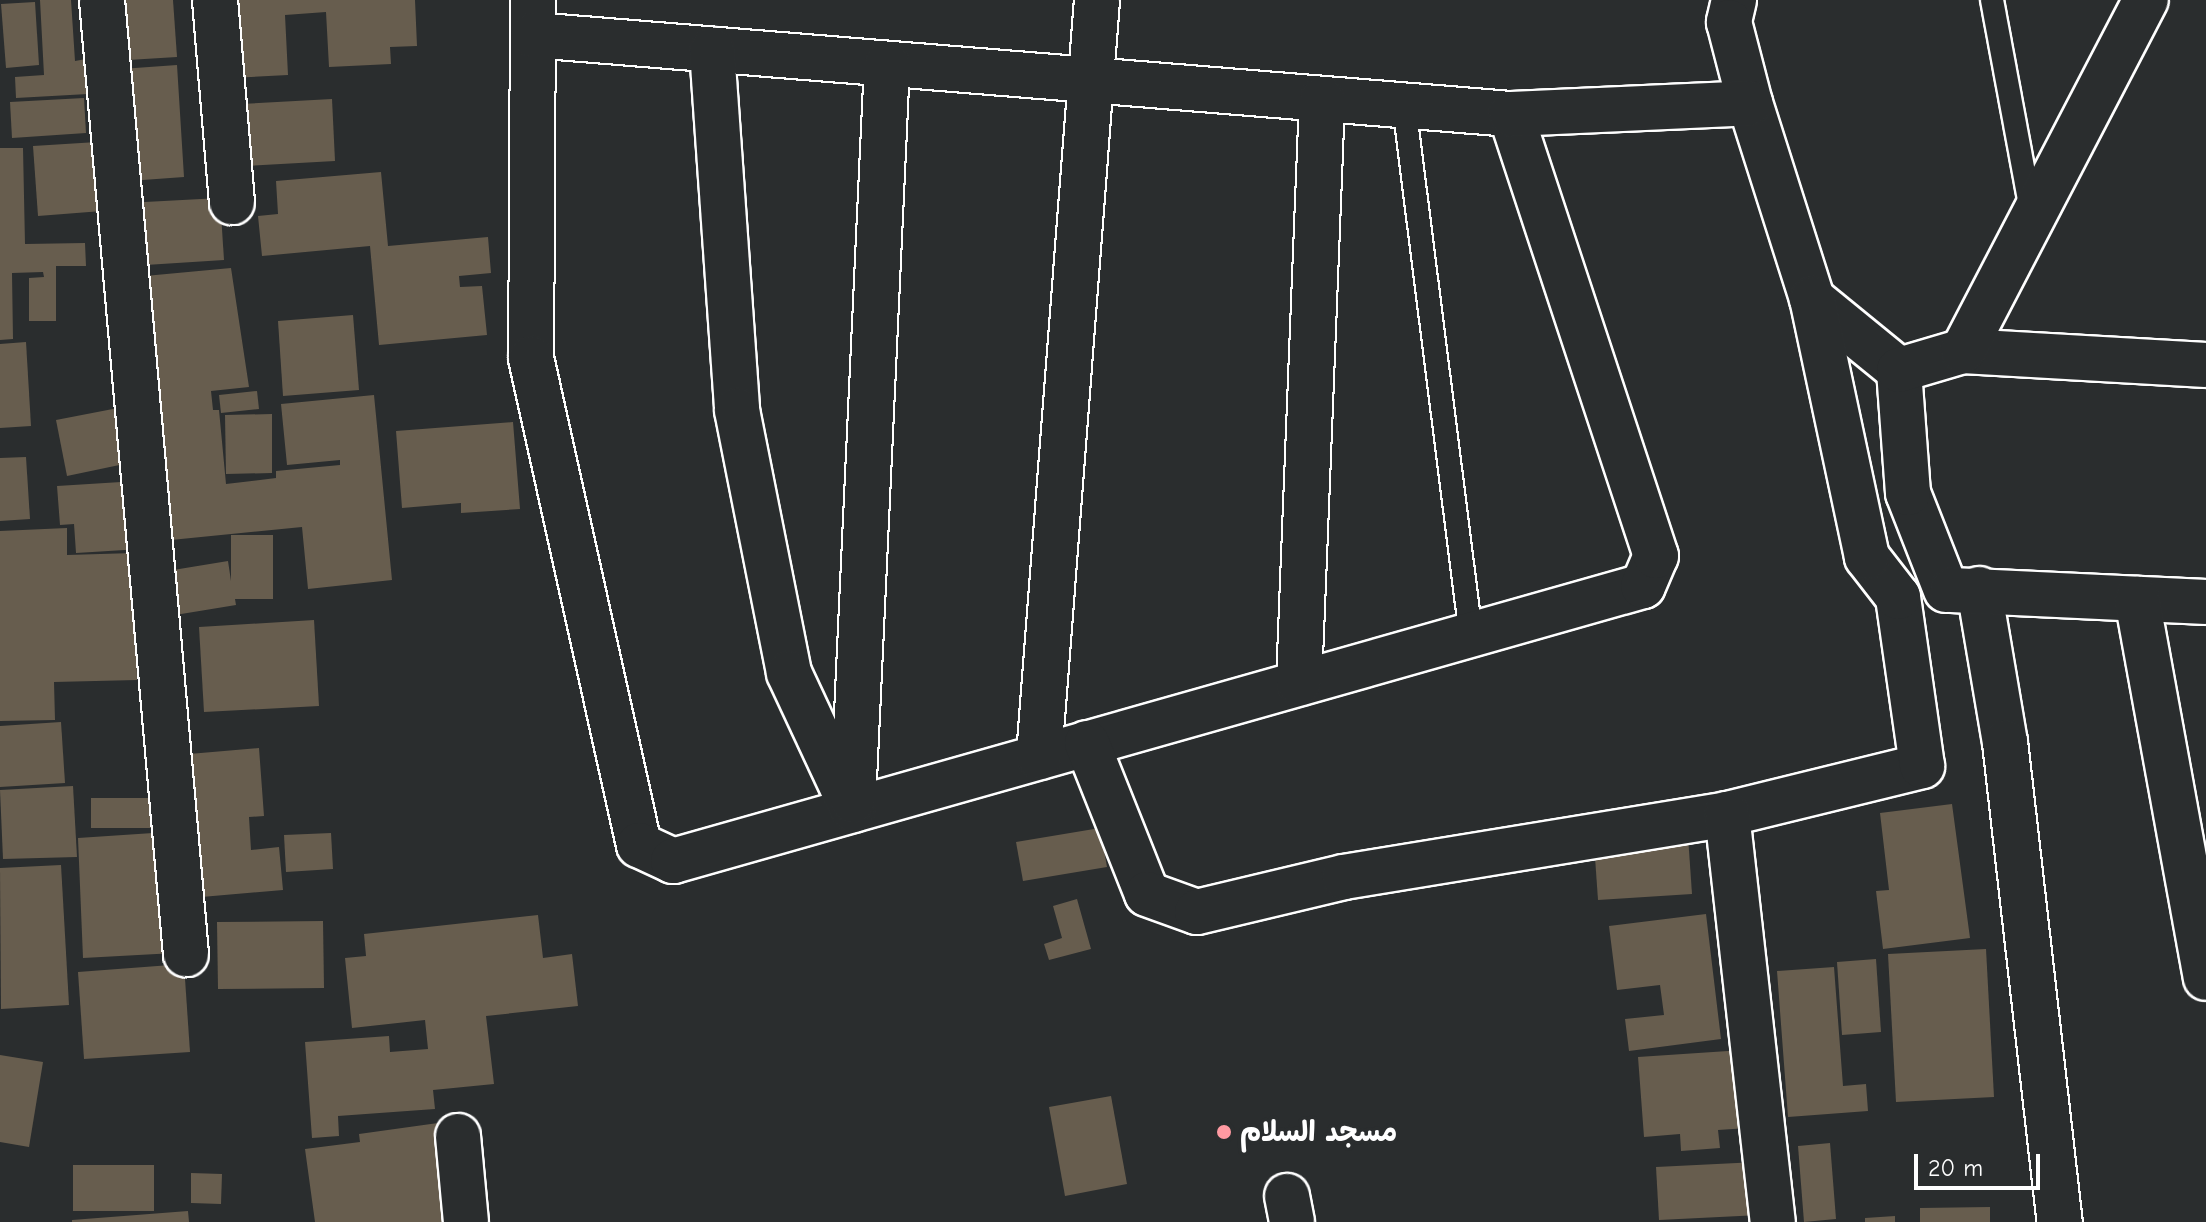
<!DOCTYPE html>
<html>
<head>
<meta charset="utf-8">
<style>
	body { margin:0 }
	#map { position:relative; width:2206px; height:1222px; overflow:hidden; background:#2a2d2e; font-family:"Comic Neue","Playpen Sans Arabic",sans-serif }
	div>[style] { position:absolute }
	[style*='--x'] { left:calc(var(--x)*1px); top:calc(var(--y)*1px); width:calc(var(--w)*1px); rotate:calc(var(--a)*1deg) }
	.building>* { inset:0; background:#675d4e }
	.roads { filter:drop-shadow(2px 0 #fff) drop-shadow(-2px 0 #fff) drop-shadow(0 2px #fff) drop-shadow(0 -2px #fff) }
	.service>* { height:22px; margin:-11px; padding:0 11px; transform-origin:11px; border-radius:11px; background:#2a2d2e }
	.minor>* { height:44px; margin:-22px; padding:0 22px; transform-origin:22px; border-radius:22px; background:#2a2d2e }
	.dots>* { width:22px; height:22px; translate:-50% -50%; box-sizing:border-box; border:4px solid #2a2d2e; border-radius:50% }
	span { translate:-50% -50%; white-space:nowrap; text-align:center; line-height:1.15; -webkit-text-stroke:7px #2a2d2e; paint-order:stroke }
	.poi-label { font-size:28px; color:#fff; font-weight:700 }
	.left { translate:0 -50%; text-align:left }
	.scale { position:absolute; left:1914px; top:1154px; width:126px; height:36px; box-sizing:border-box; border:4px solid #fff; border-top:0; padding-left:10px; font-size:24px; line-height:28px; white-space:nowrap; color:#fff; -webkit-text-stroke:6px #2a2d2e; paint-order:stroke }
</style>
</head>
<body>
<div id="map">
	<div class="building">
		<i style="clip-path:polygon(40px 0,71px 0,75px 61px,86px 59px,88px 94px,16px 98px,15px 77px,44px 75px)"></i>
		<i style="clip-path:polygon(108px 0,173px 0,177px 57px,112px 61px)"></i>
		<i style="clip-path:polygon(226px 0,415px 0,417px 46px,390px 47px,391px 64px,329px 67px,326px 12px,285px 15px,288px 75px,230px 78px)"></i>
		<i style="clip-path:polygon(35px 2px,39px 65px,6px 68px,1px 4px)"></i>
		<i style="clip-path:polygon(177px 65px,184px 177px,129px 181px,121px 69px)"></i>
		<i style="clip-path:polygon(84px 98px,86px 133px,12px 138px,10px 102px)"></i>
		<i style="clip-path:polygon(332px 99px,335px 161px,245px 166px,241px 104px)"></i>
		<i style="clip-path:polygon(97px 142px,102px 211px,38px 216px,33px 146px)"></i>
		<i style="clip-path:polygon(0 148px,23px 148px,25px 244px,85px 243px,86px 266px,56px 266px,56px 321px,29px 321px,29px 278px,44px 277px,43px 272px,12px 273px,13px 339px,0 340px)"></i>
		<i style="clip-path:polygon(381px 172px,388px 246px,488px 237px,491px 273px,459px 276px,460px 287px,482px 286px,487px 335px,379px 345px,370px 246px,262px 256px,258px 216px,278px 214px,276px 181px)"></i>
		<i style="clip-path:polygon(220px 198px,224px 260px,130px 266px,126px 203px)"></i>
		<i style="clip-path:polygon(231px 268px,249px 387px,211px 391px,213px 410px,219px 410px,226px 484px,276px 478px,276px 471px,340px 465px,340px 460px,287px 465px,281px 404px,374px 395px,392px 580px,308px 589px,302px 527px,171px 540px,145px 276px)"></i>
		<i style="clip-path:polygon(353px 315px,359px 390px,283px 396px,278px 321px)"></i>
		<i style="clip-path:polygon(26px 342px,31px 426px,0 428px,0 344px)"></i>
		<i style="clip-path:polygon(257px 391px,259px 409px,221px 413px,219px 395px)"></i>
		<i style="clip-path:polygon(118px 408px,129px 463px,67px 476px,56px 420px)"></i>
		<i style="clip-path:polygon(272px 414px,272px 473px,226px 474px,225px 415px)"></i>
		<i style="clip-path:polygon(513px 422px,520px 509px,461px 513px,461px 503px,402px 508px,396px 431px)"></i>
		<i style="clip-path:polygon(26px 457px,30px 519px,0 521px,0 458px)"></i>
		<i style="clip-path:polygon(137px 481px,141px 549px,76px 553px,74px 524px,60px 525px,57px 486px)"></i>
		<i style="clip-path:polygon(67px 528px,67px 555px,134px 553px,137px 680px,54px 682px,55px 720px,0 721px,0 531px)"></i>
		<i style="clip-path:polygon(231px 535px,273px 535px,273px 599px,235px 599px,236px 605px,169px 616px,161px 572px,228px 561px,231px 581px)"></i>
		<i style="clip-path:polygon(314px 620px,319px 706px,204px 712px,199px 627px)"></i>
		<i style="clip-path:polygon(61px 722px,65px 783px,0 787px,0 726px)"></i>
		<i style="clip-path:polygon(259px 748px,264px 816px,249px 817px,251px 850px,279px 847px,283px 890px,190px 898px,189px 754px)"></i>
		<i style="clip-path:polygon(73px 786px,77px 857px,3px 859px,0 790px)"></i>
		<i style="clip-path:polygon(91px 798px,155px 798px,155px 828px,91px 828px)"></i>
		<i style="clip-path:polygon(1952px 804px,1970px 938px,1883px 949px,1876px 891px,1889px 890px,1880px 813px)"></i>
		<i style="clip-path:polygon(1100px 828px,1107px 867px,1023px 881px,1016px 842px)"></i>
		<i style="clip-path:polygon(168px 832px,175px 953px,83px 958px,78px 838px)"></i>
		<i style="clip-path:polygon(331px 833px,333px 869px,286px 872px,284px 835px)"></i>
		<i style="clip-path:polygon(1688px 836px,1692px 894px,1598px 900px,1594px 843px)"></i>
		<i style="clip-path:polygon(61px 865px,69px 1005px,1px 1009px,0 868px)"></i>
		<i style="clip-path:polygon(1077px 899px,1091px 949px,1049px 960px,1044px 944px,1062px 938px,1053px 906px)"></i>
		<i style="clip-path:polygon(1706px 914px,1721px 1039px,1629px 1051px,1625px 1019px,1664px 1015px,1660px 985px,1617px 990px,1609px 926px)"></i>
		<i style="clip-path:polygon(538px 915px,543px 958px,572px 954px,578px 1006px,486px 1016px,494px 1084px,433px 1090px,435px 1109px,338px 1116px,339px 1136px,312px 1138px,305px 1042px,389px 1036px,390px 1052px,428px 1049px,425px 1020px,352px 1028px,345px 958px,366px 956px,364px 934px)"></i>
		<i style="clip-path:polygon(323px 921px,324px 988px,218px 989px,217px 922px)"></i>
		<i style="clip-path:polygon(1986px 949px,1994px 1097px,1896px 1102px,1888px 954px)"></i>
		<i style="clip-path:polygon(1876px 959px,1881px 1032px,1842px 1035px,1837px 962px)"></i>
		<i style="clip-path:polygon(184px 964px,190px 1052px,84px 1059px,78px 972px)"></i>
		<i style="clip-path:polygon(1834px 967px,1843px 1086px,1866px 1084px,1868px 1111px,1788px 1117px,1777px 971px)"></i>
		<i style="clip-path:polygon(1743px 1050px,1748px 1128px,1718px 1130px,1720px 1148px,1681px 1151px,1680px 1134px,1644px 1137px,1638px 1057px)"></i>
		<i style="clip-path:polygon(0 1055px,43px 1062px,29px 1147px,0 1142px)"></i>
		<i style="clip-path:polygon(1111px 1096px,1127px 1184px,1065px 1196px,1049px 1107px)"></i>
		<i style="clip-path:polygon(438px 1123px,453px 1222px,315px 1222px,305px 1149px,360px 1142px,359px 1134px)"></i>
		<i style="clip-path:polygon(1830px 1143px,1836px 1219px,1804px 1222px,1798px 1146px)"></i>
		<i style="clip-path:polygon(1757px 1162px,1760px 1215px,1659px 1220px,1656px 1167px)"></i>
		<i style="clip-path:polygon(73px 1165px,154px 1165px,154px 1211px,73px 1211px)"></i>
		<i style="clip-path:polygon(191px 1173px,222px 1174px,221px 1204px,191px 1203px)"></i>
		<i style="clip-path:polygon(1990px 1207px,1990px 1222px,1920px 1222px,1920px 1208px)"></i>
		<i style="clip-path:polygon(188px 1211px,189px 1222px,72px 1222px,72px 1220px)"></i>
		<i style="clip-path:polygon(1895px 1216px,1895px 1222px,1865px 1222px,1865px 1218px)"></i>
	</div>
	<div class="roads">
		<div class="service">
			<i style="--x:1992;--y:0;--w:215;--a:79.5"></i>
			<i style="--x:1404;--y:105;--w:534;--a:82.8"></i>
		</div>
		<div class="minor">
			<i style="--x:102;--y:0;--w:958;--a:84.97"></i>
			<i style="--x:215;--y:0;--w:203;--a:85.2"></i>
			<i style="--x:533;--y:0;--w:358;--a:90.3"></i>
			<i style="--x:531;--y:358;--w:499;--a:77.5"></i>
			<i style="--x:639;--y:845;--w:38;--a:25"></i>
			<i style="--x:673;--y:861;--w:1008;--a:-15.83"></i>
			<i style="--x:1643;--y:586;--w:33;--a:-67"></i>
			<i style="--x:1656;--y:556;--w:465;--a:-108.2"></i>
			<i style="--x:1734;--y:0;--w:23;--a:103"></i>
			<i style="--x:1729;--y:22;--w:84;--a:75.5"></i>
			<i style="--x:1750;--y:103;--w:206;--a:72.4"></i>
			<i style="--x:1812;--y:299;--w:112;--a:39.2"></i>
			<i style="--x:533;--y:35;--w:981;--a:4.62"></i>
			<i style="--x:1511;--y:114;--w:239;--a:-2.6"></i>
			<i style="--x:712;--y:50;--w:361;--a:86"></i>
			<i style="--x:737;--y:410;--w:268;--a:78.8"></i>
			<i style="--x:789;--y:673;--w:151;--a:65"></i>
			<i style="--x:1963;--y:351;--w:243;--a:3.3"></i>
			<i style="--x:1979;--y:589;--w:155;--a:80.4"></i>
			<i style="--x:2005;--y:742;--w:483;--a:83.5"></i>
			<i style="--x:1946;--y:590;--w:104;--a:-111.4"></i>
			<i style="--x:1908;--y:493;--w:123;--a:-94.2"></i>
			<i style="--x:1899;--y:370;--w:67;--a:-16.5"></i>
			<i style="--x:1963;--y:351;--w:396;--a:-62.5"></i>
			<i style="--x:1952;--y:590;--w:254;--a:2.7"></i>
			<i style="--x:2137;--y:599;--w:385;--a:79.7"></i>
			<i style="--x:1299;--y:683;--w:584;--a:-87.74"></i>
			<i style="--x:1087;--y:743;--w:162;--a:68.3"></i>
			<i style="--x:1147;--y:894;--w:53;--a:19.8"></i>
			<i style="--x:1197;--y:912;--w:151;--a:-13.4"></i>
			<i style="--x:1344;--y:877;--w:388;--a:-9.3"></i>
			<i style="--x:1727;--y:814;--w:201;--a:-13.8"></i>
			<i style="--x:1922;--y:766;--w:171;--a:-98.1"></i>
			<i style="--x:1898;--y:597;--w:51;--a:-127.8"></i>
			<i style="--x:1867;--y:557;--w:264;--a:-102"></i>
			<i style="--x:1039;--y:757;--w:759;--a:-85.62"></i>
			<i style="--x:853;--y:801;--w:738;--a:-87.36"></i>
			<i style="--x:1727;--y:814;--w:411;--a:83.6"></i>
			<i style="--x:458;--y:1136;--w:86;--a:84.7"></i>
			<i style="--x:1287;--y:1196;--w:26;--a:79"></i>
		</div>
	</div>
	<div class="dots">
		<i style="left:1224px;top:1132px;background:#ff9aa2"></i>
	</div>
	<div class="poi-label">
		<span class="left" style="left:1240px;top:1132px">مسجد السلام</span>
	</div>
	<div class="scale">20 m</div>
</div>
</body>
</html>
